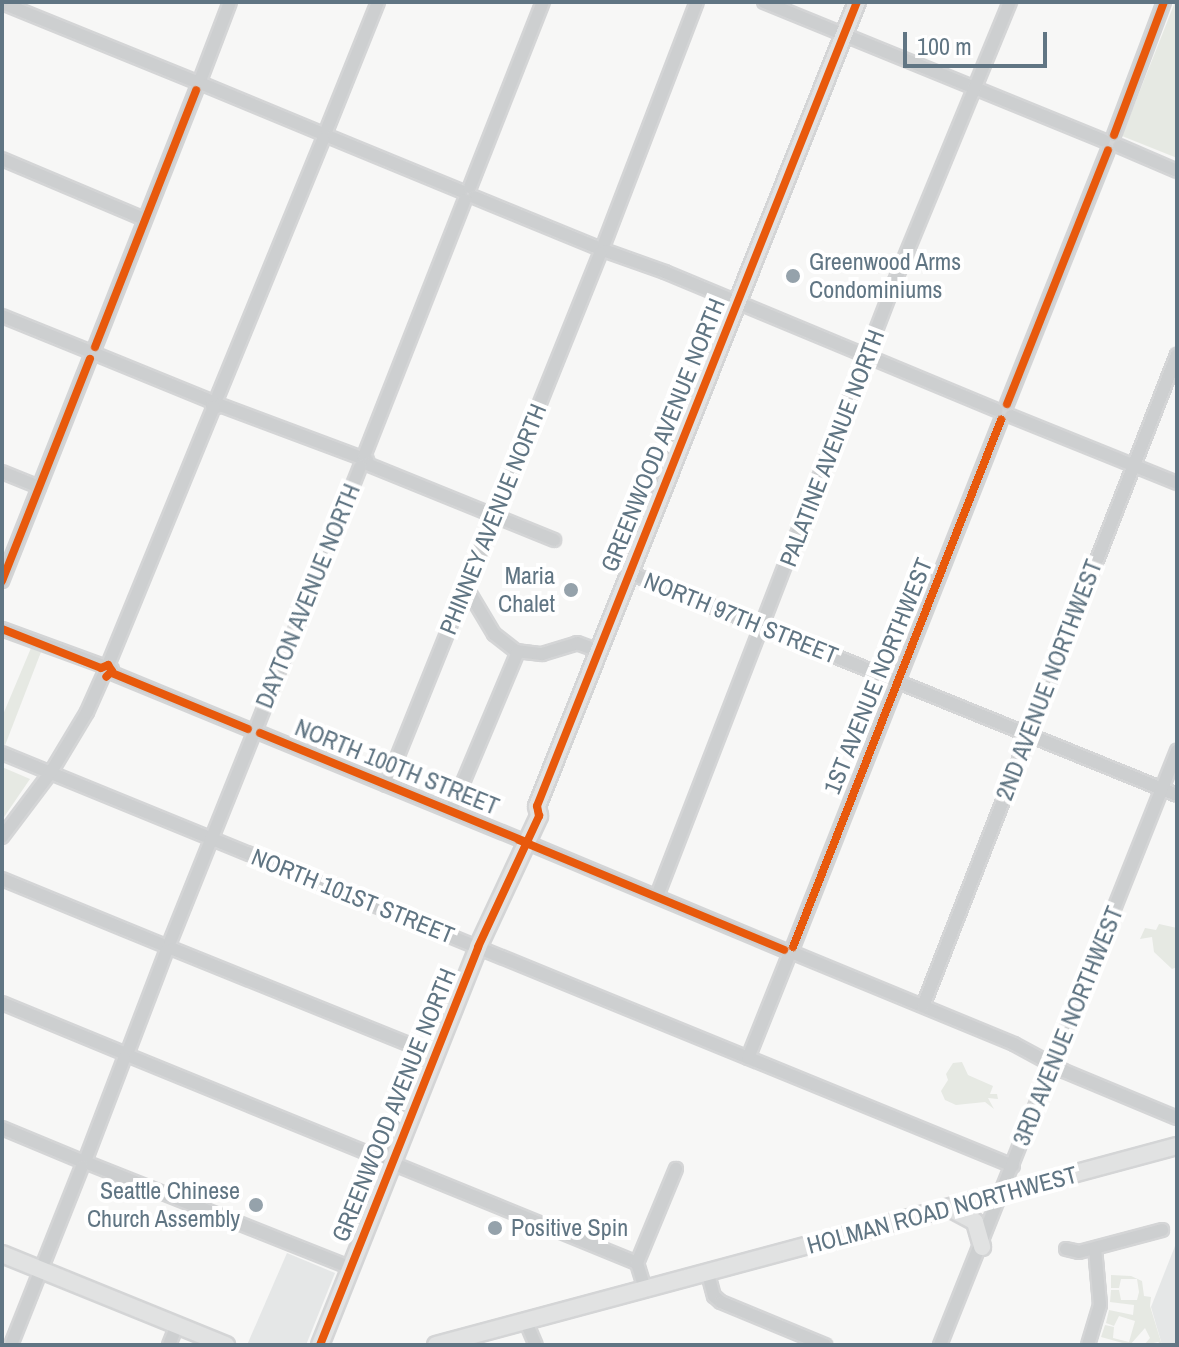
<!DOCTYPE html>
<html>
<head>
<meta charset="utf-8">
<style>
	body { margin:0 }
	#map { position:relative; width:1179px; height:1347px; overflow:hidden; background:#f7f7f6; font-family:"Archivo Narrow",sans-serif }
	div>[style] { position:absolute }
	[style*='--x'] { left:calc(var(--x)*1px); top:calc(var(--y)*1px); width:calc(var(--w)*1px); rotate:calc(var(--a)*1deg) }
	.built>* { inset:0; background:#e5e7e7 }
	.green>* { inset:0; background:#e6e9e3 }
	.roads { filter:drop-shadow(2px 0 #d4d5d6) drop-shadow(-2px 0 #d4d5d6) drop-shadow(0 2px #d4d5d6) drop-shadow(0 -2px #d4d5d6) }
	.minor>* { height:12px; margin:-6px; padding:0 6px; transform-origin:6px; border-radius:6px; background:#cdcfd0 }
	.major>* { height:16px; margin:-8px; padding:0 8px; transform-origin:8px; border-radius:8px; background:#e1e2e2 }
	.cycleway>* { height:8px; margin:-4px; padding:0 4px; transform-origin:4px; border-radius:4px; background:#e8590c }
	.dots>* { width:22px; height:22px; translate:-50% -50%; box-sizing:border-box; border:4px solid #fff; border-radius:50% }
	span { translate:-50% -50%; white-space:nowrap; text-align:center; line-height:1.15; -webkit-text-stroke:8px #fff; paint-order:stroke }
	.poi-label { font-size:24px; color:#607583 }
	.left { translate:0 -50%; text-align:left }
	.right { translate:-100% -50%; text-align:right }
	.street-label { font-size:24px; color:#607583 }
	.frame { position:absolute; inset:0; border:4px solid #607583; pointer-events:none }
	.scale { position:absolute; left:903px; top:32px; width:144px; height:36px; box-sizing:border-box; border:4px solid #607583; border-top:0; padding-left:10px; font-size:24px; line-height:28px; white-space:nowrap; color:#607583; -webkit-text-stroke:6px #fff; paint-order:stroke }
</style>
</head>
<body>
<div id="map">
	<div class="built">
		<i style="clip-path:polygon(1177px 1241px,1177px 1345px,1162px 1345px,1151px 1307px)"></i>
		<i style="clip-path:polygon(287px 1253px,335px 1273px,306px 1345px,247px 1345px)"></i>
	</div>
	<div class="green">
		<i style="clip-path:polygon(1175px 2px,1177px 2px,1177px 158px,1122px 136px)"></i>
		<i style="clip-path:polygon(31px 648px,41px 652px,4px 748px,2px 717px)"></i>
		<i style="clip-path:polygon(2px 767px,30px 779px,2px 820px)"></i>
		<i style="clip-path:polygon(1159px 924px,1177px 928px,1177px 967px,1172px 969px,1154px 952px,1152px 937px,1140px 939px,1145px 928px,1156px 930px)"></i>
		<i style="clip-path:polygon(962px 1062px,968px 1075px,993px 1086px,990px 1094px,997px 1094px,998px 1099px,988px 1098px,994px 1109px,985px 1102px,956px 1105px,945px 1100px,941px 1091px,948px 1080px,946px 1074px,953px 1063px)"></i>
		<i style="clip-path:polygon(1111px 1275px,1131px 1276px,1142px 1281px,1144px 1296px,1151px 1297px,1150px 1306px,1162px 1345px,1158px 1342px,1144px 1345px,1150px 1338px,1145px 1328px,1130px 1345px,1101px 1337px,1105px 1325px,1114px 1327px,1113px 1338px,1129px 1342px,1135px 1321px,1119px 1316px,1114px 1326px,1106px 1323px,1109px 1310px,1133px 1315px,1134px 1305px,1110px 1302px,1111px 1290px,1119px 1290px,1121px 1300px,1137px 1300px,1139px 1292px,1137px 1279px,1121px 1279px,1119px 1288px,1111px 1288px)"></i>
	</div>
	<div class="roads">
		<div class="minor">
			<i style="--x:764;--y:2;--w:367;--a:22.2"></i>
			<i style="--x:2;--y:3;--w:207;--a:22.1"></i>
			<i style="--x:201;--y:78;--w:81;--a:-69.1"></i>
			<i style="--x:205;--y:85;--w:126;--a:22.5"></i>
			<i style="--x:327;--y:129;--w:137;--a:-68.1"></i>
			<i style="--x:1114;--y:135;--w:142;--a:-69.4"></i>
			<i style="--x:330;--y:137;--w:142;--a:22.4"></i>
			<i style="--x:1119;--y:146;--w:63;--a:23.3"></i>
			<i style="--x:2;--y:159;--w:154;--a:22.9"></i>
			<i style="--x:470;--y:187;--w:199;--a:-68.5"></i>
			<i style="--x:474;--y:197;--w:132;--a:22.3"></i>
			<i style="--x:604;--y:244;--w:259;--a:-69"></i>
			<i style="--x:606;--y:251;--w:63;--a:19.6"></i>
			<i style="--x:665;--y:272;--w:359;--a:22.6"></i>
			<i style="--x:2;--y:316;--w:91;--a:22"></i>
			<i style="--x:95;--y:347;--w:276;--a:-68.5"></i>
			<i style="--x:98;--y:355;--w:122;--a:22.2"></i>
			<i style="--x:211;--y:401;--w:5;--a:79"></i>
			<i style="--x:212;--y:406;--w:5;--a:11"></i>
			<i style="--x:217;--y:398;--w:280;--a:-67.7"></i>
			<i style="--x:1007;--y:404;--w:273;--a:-68.3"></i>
			<i style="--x:220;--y:405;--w:157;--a:20.5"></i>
			<i style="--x:1011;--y:416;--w:179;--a:22"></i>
			<i style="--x:364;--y:456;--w:275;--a:-68.5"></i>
			<i style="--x:367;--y:464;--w:202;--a:22.1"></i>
			<i style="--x:2;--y:472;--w:40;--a:22"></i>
			<i style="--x:630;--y:573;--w:590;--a:22.09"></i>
			<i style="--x:2;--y:581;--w:239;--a:-68.4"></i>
			<i style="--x:466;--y:587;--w:55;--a:59.2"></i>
			<i style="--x:494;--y:634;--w:28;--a:38"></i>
			<i style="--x:516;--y:651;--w:26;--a:7"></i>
			<i style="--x:542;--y:654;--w:37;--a:-17"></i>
			<i style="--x:577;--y:643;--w:23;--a:20"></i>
			<i style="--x:2;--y:629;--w:117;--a:20"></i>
			<i style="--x:108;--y:665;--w:279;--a:-67.7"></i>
			<i style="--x:112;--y:673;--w:147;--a:22.4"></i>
			<i style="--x:257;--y:726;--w:279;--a:-68.3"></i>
			<i style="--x:260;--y:733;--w:280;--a:22.3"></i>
			<i style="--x:2;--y:753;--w:1092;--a:22.22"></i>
			<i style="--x:386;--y:785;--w:573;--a:-68.05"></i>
			<i style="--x:451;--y:811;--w:173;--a:-67.2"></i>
			<i style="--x:2;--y:837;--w:81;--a:-53"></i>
			<i style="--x:51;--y:772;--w:70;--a:-59"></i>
			<i style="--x:87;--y:712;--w:39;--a:-66"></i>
			<i style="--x:528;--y:843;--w:277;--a:22.7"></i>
			<i style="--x:2;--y:879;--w:174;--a:22.3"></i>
			<i style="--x:657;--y:896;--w:659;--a:-68.84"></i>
			<i style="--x:895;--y:281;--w:302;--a:-67.6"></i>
			<i style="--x:170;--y:942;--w:220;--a:-68.1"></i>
			<i style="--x:793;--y:947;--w:567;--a:-68.46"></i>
			<i style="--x:173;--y:949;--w:284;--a:22"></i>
			<i style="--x:796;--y:954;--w:236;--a:22.4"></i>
			<i style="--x:1014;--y:1044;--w:57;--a:28.4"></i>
			<i style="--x:1064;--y:1071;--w:122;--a:22.6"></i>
			<i style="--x:2;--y:1003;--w:129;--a:22.4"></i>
			<i style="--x:923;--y:1006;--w:699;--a:-68.69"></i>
			<i style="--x:129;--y:1049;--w:104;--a:-69.1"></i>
			<i style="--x:132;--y:1057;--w:545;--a:22.19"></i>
			<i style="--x:637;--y:1263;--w:28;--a:73"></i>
			<i style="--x:748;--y:1058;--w:108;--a:-68.2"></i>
			<i style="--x:2;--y:1128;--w:83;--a:22.6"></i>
			<i style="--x:87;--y:1156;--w:104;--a:-69.1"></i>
			<i style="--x:90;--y:1164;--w:281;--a:21.7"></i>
			<i style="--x:1066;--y:1249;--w:13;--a:13"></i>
			<i style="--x:1079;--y:1252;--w:86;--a:-14.8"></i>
			<i style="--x:637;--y:1263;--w:102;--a:-67.5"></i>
			<i style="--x:708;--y:1274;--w:23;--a:75"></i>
			<i style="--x:714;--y:1296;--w:9;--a:41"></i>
			<i style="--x:721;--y:1302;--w:113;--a:22.5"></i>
			<i style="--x:526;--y:1322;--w:25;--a:67"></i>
			<i style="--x:11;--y:1345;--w:192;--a:-68.3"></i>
			<i style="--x:169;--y:1345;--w:22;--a:-68"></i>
			<i style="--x:940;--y:1345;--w:640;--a:-68.25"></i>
			<i style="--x:1088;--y:1345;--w:42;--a:-73.3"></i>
			<i style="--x:1100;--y:1305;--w:57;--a:-95"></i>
		</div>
		<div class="major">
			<i style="--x:951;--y:1209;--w:27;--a:28"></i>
			<i style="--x:975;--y:1222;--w:26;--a:74"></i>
			<i style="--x:2;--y:1254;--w:242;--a:22.1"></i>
			<i style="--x:320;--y:1345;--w:428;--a:-68.3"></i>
			<i style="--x:478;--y:947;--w:145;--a:-65"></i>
			<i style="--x:539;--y:816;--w:10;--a:-101"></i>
			<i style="--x:537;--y:806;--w:865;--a:-68.3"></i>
			<i style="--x:436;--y:1345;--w:767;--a:-15.03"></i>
		</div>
	</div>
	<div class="cycleway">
		<i style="--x:1114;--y:135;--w:142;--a:-69.4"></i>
		<i style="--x:95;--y:347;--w:276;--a:-68.5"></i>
		<i style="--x:1007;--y:404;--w:273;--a:-68.3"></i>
		<i style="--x:2;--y:581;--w:239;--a:-68.4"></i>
		<i style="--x:2;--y:629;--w:106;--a:21.5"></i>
		<i style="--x:101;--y:668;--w:8;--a:-23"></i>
		<i style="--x:108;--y:665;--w:7;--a:56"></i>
		<i style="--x:112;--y:671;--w:8;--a:135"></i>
		<i style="--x:112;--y:673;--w:147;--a:22.4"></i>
		<i style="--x:260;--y:733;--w:290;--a:22.3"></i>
		<i style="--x:519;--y:840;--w:287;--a:22.5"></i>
		<i style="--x:793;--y:947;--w:567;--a:-68.46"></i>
		<i style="--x:320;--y:1345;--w:428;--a:-68.3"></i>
		<i style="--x:478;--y:947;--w:145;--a:-65"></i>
		<i style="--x:539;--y:816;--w:10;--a:-101"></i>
		<i style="--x:537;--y:806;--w:865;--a:-68.3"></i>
	</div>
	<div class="dots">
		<i style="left:793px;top:276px;background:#95a2ab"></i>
		<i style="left:571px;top:590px;background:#95a2ab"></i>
		<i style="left:256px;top:1205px;background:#95a2ab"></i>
		<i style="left:495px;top:1228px;background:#95a2ab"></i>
	</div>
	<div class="poi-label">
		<span class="left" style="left:809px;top:276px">Greenwood Arms<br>Condominiums</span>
		<span class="right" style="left:555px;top:590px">Maria<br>Chalet</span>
		<span class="right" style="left:240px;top:1205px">Seattle Chinese<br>Church Assembly</span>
		<span class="left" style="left:511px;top:1228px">Positive Spin</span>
	</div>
	<div class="street-label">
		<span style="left:663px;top:435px;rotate:-68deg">GREENWOOD AVENUE NORTH</span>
		<span style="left:832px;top:448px;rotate:-69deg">PALATINE AVENUE NORTH</span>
		<span style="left:493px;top:519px;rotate:-68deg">PHINNEY AVENUE NORTH</span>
		<span style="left:308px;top:596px;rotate:-68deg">DAYTON AVENUE NORTH</span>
		<span style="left:741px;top:618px;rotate:22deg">NORTH 97TH STREET</span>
		<span style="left:878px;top:676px;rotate:-68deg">1ST AVENUE NORTHWEST</span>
		<span style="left:1049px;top:680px;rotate:-69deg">2ND AVENUE NORTHWEST</span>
		<span style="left:397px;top:767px;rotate:22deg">NORTH 100TH STREET</span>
		<span style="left:353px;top:896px;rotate:22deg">NORTH 101ST STREET</span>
		<span style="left:1068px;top:1026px;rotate:-68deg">3RD AVENUE NORTHWEST</span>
		<span style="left:394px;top:1105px;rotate:-68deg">GREENWOOD AVENUE NORTH</span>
		<span style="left:942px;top:1210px;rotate:-15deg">HOLMAN ROAD NORTHWEST</span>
	</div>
	<div class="frame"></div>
	<div class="scale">100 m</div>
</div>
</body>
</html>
